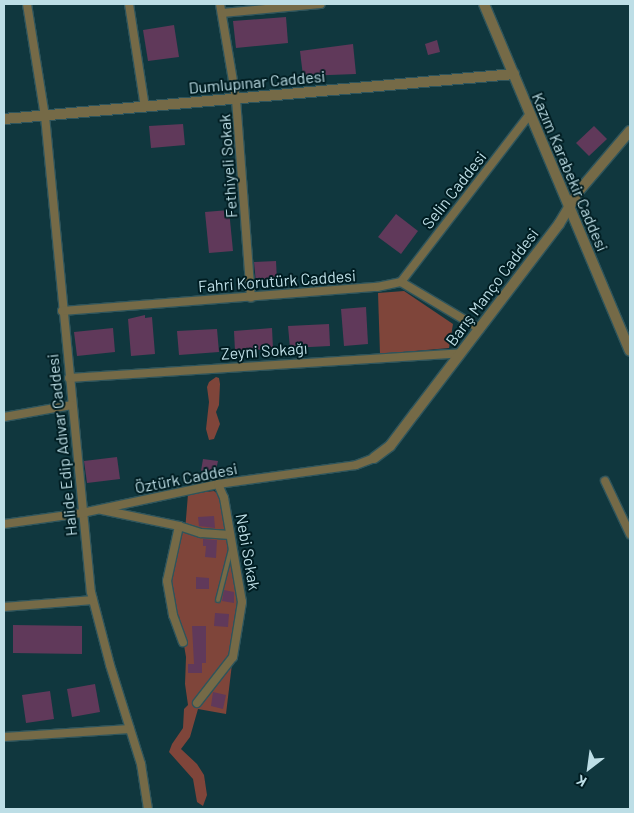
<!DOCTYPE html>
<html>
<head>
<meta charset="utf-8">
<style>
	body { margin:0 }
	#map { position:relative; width:634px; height:813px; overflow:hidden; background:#10373e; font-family:Barlow,sans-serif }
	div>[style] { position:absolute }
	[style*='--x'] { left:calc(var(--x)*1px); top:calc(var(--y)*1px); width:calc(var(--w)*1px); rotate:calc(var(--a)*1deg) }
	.green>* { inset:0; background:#7f453a }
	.building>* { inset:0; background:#60395a }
	.roads { filter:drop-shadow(1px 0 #2f555c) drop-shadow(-1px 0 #2f555c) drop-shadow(0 1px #2f555c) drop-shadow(0 -1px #2f555c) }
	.service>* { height:4px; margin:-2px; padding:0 2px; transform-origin:2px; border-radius:2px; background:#756a47 }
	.minor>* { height:8px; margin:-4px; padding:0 4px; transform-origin:4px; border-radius:4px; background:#756a47 }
	.tertiary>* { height:10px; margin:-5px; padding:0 5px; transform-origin:5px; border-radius:5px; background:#756a47 }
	span { translate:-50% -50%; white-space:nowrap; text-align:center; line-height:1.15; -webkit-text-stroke:4px #001d22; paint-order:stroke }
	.street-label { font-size:16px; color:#bddee6 }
	.frame { position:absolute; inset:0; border:5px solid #bddee6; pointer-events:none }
	.north { position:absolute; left:564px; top:743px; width:50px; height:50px; -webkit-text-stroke:4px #001d22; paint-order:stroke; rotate:210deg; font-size:14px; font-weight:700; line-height:20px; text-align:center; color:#bddee6 }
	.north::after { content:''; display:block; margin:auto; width:18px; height:22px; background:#bddee6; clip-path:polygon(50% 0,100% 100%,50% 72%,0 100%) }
</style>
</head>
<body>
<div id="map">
	<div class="green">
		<i style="clip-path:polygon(404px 291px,453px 324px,449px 348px,380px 354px,378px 293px)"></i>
		<i style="clip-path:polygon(216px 377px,219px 378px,220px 384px,219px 405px,216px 412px,220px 424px,214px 439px,209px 440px,206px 429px,209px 402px,207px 387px,209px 382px)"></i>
		<i style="clip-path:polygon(214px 491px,219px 495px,237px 587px,238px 614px,226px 714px,198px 709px,190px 737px,181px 749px,197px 764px,204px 775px,207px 795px,203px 806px,197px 802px,193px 779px,169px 752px,172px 744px,183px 728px,184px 709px,188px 705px,185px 684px,186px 657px,179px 616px,176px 613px,170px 589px,172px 567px,180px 534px,185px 531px,188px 494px)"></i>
	</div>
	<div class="building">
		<i style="clip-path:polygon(286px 17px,288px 43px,236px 48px,233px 21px)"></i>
		<i style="clip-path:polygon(174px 25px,179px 57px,148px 61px,143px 30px)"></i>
		<i style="clip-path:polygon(437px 40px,440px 52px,428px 55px,425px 44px)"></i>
		<i style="clip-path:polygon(353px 44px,356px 74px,303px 76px,300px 51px)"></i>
		<i style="clip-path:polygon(183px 124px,185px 145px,151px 148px,149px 126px)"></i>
		<i style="clip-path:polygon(594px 126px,607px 139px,589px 156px,576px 143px)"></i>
		<i style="clip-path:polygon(229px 210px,233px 251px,209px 253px,205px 212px)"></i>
		<i style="clip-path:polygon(396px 214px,418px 231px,401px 254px,378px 237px)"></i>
		<i style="clip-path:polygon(276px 261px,277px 281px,256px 283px,254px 262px)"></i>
		<i style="clip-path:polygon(366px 307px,368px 344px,344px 346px,341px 309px)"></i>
		<i style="clip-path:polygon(145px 315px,145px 318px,152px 317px,155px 354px,131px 356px,128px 319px)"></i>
		<i style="clip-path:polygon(329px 324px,330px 346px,290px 348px,288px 326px)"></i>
		<i style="clip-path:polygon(113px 328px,115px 352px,77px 356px,74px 332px)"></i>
		<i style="clip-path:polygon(272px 328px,273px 349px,235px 351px,234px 331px)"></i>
		<i style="clip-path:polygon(217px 329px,219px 352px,179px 355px,177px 331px)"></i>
		<i style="clip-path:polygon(117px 457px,120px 479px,87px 483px,84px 461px)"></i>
		<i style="clip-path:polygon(203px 459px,218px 461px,216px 470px,214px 473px,201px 471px)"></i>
		<i style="clip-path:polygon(214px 516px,215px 528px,199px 526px,198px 517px)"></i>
		<i style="clip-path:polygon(203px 539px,217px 540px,216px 558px,205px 557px,206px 546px,203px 546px)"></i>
		<i style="clip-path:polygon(196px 577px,209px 578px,209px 589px,196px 589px)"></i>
		<i style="clip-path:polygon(224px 590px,234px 592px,234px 603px,222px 601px)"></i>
		<i style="clip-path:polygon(215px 613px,229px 614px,228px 627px,214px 626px)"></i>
		<i style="clip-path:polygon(13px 625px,82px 626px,82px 654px,13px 653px)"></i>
		<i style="clip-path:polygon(192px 626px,206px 626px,206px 663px,202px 663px,202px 673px,188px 673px,188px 664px,194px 664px)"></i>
		<i style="clip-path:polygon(95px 684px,100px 712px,72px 717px,67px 689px)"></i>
		<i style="clip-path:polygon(50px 691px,54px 719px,26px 723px,22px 695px)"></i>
		<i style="clip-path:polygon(213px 692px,226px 695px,223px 709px,211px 706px)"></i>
	</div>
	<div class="roads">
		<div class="service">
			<i style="--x:218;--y:600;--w:53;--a:-75.7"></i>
		</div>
		<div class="minor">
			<i style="--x:27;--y:4;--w:113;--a:80.9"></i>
			<i style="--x:45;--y:116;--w:478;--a:84.5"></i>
			<i style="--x:91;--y:592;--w:75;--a:75.4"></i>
			<i style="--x:110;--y:665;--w:104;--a:72.6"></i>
			<i style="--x:141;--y:764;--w:46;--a:81.2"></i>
			<i style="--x:129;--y:4;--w:104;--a:81.2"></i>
			<i style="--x:220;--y:4;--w:96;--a:80.4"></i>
			<i style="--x:236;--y:99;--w:199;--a:85.7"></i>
			<i style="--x:222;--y:13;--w:99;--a:-5.2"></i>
			<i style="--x:401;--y:282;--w:210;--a:-52.5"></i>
			<i style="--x:62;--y:311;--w:316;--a:-4.4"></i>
			<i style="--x:377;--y:287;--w:25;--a:-12"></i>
			<i style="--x:401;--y:282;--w:92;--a:30.7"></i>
			<i style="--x:69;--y:378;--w:393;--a:-3.6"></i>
			<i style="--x:4;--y:417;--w:69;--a:-10"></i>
			<i style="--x:605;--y:481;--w:59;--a:64.7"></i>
			<i style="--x:102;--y:510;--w:79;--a:11.7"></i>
			<i style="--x:179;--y:526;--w:56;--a:102.3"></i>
			<i style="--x:167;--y:581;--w:35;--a:80"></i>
			<i style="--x:173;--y:615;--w:29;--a:70"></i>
			<i style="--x:4;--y:524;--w:79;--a:-8"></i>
			<i style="--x:82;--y:513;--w:139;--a:-12"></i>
			<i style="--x:218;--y:484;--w:139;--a:-7.8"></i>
			<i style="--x:356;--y:465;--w:19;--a:-21"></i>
			<i style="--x:179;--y:526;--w:23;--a:18"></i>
			<i style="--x:201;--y:533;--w:29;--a:4"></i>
			<i style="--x:4;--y:607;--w:89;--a:-4.5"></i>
			<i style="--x:197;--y:703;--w:58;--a:-52"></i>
			<i style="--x:233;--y:657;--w:56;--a:-80.7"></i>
			<i style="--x:242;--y:602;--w:106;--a:-99.8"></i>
			<i style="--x:224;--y:498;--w:15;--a:-113"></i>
			<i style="--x:4;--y:737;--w:126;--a:-3.6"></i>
		</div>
		<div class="tertiary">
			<i style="--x:484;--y:4;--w:376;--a:67.2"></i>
			<i style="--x:4;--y:119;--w:512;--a:-5.04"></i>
			<i style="--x:374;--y:458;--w:20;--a:-37"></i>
			<i style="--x:390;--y:446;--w:41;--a:-52.9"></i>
			<i style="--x:415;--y:413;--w:238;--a:-52.7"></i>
			<i style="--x:559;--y:224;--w:37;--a:-59"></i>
			<i style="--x:578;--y:192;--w:80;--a:-49.6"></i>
		</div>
	</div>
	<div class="street-label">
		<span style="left:257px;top:82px;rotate:-5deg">Dumlupınar Caddesi</span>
		<span style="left:228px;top:166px;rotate:-94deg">Fethiyeli Sokak</span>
		<span style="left:570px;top:172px;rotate:67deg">Kazım Karabekir Caddesi</span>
		<span style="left:454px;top:190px;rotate:-52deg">Selin Caddesi</span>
		<span style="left:277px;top:281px;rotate:-4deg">Fahri Korutürk Caddesi</span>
		<span style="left:492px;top:287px;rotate:-53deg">Barış Manço Caddesi</span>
		<span style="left:264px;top:351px;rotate:-4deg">Zeyni Sokağı</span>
		<span style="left:62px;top:445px;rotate:-96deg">Halide Edip Adıvar Caddesi</span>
		<span style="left:186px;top:478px;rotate:-11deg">Öztürk Caddesi</span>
		<span style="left:248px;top:552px;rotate:80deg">Nebi Sokak</span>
	</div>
	<div class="frame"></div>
	<div class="north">K</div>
</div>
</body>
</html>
